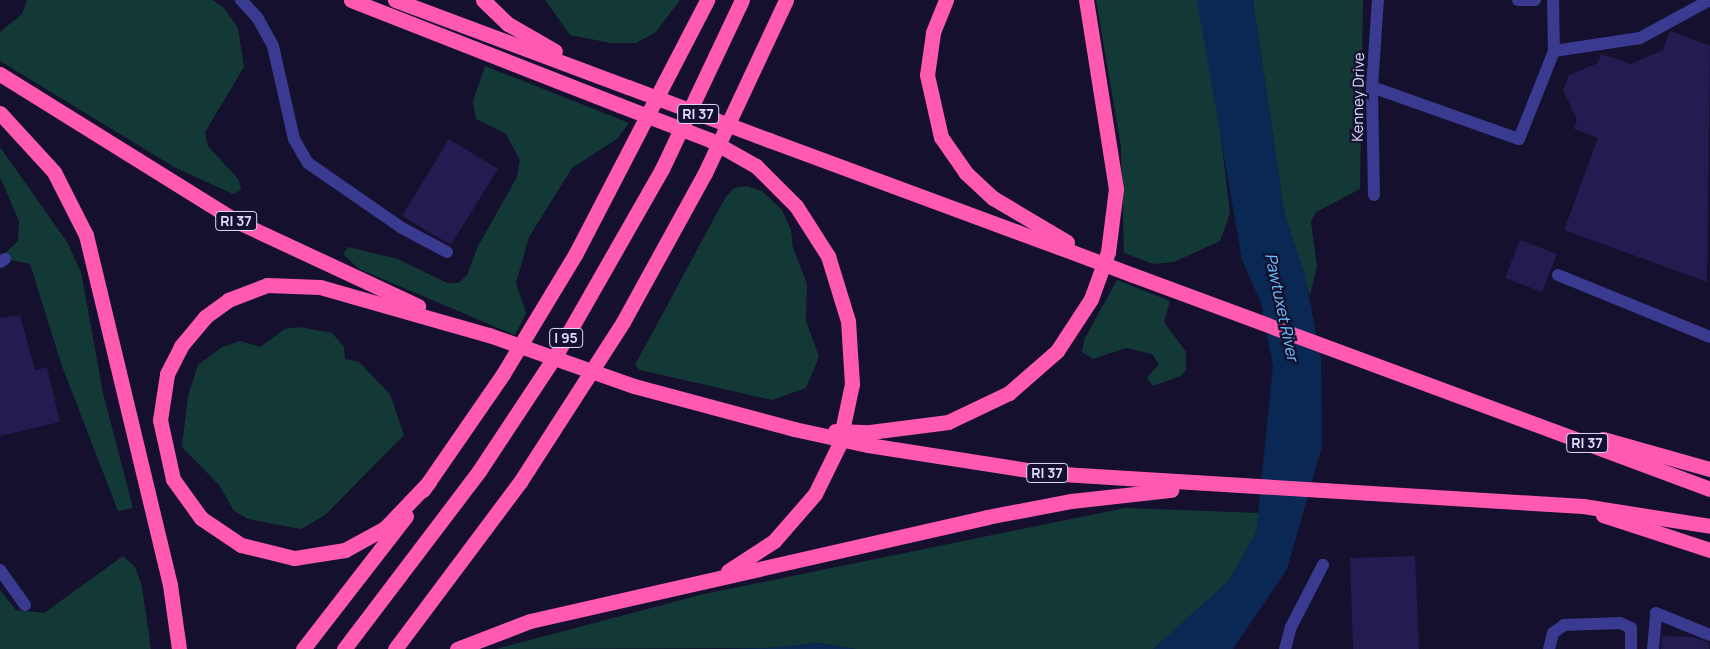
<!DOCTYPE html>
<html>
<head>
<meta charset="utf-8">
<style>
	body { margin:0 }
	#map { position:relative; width:1710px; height:649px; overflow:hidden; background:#14102e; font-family:Manrope,sans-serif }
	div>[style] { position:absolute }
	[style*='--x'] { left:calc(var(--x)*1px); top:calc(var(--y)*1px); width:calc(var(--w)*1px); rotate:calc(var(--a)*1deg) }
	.green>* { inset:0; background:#133936 }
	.water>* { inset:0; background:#0a2854 }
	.building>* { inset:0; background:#241b50 }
	.minor>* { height:12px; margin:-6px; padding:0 6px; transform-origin:6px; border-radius:6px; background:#393a90 }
	.highway>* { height:15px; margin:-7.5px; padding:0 7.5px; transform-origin:7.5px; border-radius:7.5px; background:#ff59b0 }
	.highway-bridge>* { height:15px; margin:-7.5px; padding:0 7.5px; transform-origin:7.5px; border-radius:7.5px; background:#ff59b0 }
	span { translate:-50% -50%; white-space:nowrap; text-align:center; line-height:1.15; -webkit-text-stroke:4.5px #14102e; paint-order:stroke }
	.shield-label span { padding:1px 4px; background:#14102e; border:1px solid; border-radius:4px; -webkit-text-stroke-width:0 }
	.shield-label { font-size:14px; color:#e0deff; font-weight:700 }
	.street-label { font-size:15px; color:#e0deff }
	.water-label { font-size:16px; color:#6cc2ff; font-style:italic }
</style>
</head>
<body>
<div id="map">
	<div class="green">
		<i style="clip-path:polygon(27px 0,213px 0,224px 8px,238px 28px,244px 67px,205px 132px,208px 146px,239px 180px,241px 190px,233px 194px,174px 167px,0 61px,0 32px,22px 14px)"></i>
		<i style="clip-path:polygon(545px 0,680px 0,656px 32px,636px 43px,611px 43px,570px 35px)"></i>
		<i style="clip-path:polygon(1096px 0,1197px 0,1213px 73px,1230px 213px,1220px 241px,1174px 262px,1153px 264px,1124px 253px,1121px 147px)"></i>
		<i style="clip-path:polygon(1253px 0,1363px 0,1360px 189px,1316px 212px,1311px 222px,1317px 267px,1310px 295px,1284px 212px)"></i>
		<i style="clip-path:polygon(485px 66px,629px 123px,617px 139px,572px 168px,529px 237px,516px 283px,526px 313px,515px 335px,359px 269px,343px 254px,348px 247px,398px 259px,447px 283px,459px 283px,467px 275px,478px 246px,517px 177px,520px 160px,506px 134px,476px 119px,473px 101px)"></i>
		<i style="clip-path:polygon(0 147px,67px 242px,81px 272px,103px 393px,133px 508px,118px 511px,62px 366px,30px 264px,0 258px,18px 241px,19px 221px,0 177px)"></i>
		<i style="clip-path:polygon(747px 186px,762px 191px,782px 210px,791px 230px,793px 248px,807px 284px,806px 321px,819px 357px,806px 388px,772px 400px,640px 370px,635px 365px,725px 198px,734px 188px)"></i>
		<i style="clip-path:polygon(1117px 280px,1170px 301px,1164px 322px,1186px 352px,1186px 370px,1181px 376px,1153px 386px,1147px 378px,1159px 364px,1152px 354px,1126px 348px,1093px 359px,1082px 352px,1084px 340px)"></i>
		<i style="clip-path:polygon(299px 327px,332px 333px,344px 347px,345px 359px,359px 362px,390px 394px,404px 435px,325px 515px,301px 529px,248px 519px,234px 511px,219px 485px,182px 447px,188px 396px,198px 365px,222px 347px,240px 341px,260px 347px,285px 329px)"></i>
		<i style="clip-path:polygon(1125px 508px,1260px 513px,1256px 533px,1228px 582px,1153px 649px,856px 649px,819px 643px,769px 648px,496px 649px,704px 594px)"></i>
		<i style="clip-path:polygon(123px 556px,135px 567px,142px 586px,151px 649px,0 649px,0 590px,16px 610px,44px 613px)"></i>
	</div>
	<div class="water">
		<i style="clip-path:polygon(1197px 0,1253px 0,1284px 212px,1305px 275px,1321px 360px,1322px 446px,1287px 569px,1233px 649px,1153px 649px,1228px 582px,1256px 533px,1273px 366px,1261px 303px,1242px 260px)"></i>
		<i style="clip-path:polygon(819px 643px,856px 649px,723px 649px,769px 648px)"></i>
	</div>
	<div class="building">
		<i style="clip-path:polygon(1670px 31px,1710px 46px,1707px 282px,1564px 230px,1598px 138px,1574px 129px,1577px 120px,1563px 90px,1569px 75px,1598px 63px,1601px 54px,1631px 64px,1663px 50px)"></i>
		<i style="clip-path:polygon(449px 139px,498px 169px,451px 245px,402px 216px)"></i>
		<i style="clip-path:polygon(1520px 240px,1557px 254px,1542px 292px,1505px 278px)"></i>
		<i style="clip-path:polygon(20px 315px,35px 370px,47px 367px,60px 422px,0 436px,0 318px)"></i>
		<i style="clip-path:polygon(1415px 556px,1419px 649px,1353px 649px,1350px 558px)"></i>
		<i style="clip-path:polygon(1662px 636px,1693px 637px,1709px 643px,1709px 649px,1661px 649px)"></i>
	</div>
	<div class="minor">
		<i style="--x:241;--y:0;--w:23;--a:47"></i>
		<i style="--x:257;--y:17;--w:33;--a:61"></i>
		<i style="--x:273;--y:46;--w:95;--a:77.3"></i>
		<i style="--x:294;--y:139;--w:28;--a:60"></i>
		<i style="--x:308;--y:163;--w:114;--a:34.7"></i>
		<i style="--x:402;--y:228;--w:51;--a:28.1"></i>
		<i style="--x:1518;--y:0;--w:17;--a:0"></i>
		<i style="--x:1553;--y:0;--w:51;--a:88.9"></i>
		<i style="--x:1554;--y:51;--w:87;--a:-8.6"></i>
		<i style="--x:1640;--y:38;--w:80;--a:-28.5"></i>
		<i style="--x:1372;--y:87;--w:156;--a:19.5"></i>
		<i style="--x:1519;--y:139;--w:95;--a:-68.3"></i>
		<i style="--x:1374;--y:195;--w:108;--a:-91.1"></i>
		<i style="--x:1372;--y:87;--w:87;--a:-86.1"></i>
		<i style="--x:0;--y:262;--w:6;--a:-31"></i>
		<i style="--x:1558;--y:275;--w:164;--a:22.2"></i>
		<i style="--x:0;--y:570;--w:43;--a:54.5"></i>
		<i style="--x:1285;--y:649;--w:23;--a:-75"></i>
		<i style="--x:1291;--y:627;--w:70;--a:-62.7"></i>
		<i style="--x:1549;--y:649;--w:16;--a:-76"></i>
		<i style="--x:1553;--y:633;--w:14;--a:-36"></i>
		<i style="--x:1564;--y:625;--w:56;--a:-2"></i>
		<i style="--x:1620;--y:623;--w:12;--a:24"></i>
		<i style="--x:1631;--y:628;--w:21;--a:90"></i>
		<i style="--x:1653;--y:649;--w:36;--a:-85"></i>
		<i style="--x:1656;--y:613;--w:58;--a:22.2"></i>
	</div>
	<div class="highway">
		<i style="--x:351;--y:0;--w:288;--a:21.4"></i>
		<i style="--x:395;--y:0;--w:249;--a:20.5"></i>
		<i style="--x:483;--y:0;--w:35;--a:44"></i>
		<i style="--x:508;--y:24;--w:54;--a:29.9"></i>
		<i style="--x:946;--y:0;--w:35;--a:112"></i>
		<i style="--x:933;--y:33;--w:42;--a:98.1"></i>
		<i style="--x:927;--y:75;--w:64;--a:77.3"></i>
		<i style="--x:941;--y:137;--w:44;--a:55.2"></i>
		<i style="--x:966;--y:173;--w:37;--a:43"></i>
		<i style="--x:993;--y:198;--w:86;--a:30.7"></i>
		<i style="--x:0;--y:74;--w:278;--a:31.9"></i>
		<i style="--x:236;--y:221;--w:201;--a:25"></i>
		<i style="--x:0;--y:113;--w:80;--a:47.5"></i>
		<i style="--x:54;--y:172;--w:71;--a:63.1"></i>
		<i style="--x:86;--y:235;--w:360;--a:76.5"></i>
		<i style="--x:170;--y:585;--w:65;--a:82"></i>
		<i style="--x:769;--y:140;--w:323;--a:20.3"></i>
		<i style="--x:1133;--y:275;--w:615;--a:20.35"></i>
		<i style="--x:634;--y:386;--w:166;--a:15"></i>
		<i style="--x:870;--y:432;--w:79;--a:-7.3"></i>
		<i style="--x:948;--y:422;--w:68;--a:-25.4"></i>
		<i style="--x:1009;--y:393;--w:64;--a:-41.2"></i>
		<i style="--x:1057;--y:351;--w:62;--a:-56.8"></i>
		<i style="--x:1091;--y:299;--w:50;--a:-70.1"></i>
		<i style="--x:1108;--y:252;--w:64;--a:-82.8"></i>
		<i style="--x:1116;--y:189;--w:191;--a:-99"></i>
		<i style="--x:1603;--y:439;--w:111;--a:15.7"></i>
		<i style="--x:868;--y:445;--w:180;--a:8.9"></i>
		<i style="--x:1046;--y:473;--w:538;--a:3.52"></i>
		<i style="--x:1583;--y:506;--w:129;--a:8.9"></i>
		<i style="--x:429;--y:482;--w:64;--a:133.7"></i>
		<i style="--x:385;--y:528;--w:46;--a:151.2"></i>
		<i style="--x:345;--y:550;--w:52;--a:171.1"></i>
		<i style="--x:294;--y:558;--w:55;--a:-166.2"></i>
		<i style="--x:241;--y:545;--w:48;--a:-146"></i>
		<i style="--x:201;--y:518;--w:48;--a:-125.7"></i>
		<i style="--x:173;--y:479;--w:60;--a:-102.4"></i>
		<i style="--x:160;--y:420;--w:47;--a:-81.3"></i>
		<i style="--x:167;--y:374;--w:31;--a:-63"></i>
		<i style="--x:181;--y:346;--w:38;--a:-50"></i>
		<i style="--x:205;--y:317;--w:29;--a:-36"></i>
		<i style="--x:228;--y:300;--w:42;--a:-21"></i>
		<i style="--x:267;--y:285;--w:53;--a:2.2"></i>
		<i style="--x:320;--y:287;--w:176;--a:15.9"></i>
		<i style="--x:423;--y:490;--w:141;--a:-55.4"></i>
		<i style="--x:503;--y:374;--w:141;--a:-58.9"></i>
		<i style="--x:576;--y:253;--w:285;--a:-62.6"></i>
		<i style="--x:1603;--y:515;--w:113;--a:18.1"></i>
		<i style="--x:728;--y:571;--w:55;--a:-33.1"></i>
		<i style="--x:774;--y:541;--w:62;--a:-48.9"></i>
		<i style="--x:815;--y:494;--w:55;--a:-63.9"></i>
		<i style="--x:839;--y:445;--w:62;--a:-78"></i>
		<i style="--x:852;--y:384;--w:63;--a:-93.6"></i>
		<i style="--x:848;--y:321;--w:68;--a:-107.1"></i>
		<i style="--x:828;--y:256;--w:59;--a:-122.6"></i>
		<i style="--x:796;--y:206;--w:57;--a:-135"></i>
		<i style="--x:303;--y:649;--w:168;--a:-52.2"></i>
		<i style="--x:344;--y:649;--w:223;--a:-52.8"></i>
		<i style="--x:479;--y:471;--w:141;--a:-56.5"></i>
		<i style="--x:557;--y:353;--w:212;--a:-60.3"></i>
		<i style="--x:662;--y:169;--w:187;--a:-64.7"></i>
		<i style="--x:395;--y:649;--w:209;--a:-53.2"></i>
		<i style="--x:520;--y:482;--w:190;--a:-57.2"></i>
		<i style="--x:623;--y:322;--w:170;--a:-61.2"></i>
		<i style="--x:705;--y:173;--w:191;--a:-64.9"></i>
		<i style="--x:457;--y:649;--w:78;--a:-21"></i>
		<i style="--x:530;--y:621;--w:469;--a:-12.8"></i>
		<i style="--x:987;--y:517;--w:86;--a:-10.8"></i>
		<i style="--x:1071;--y:501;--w:101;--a:-6.3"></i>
	</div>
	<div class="highway-bridge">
		<i style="--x:628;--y:87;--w:151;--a:20.6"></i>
		<i style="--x:619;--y:105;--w:97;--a:21"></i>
		<i style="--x:710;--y:140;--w:53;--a:29.5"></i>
		<i style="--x:1072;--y:252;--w:65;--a:20.7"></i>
		<i style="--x:489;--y:335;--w:154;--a:19.4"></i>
		<i style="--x:794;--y:429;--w:76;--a:12.2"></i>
		<i style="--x:835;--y:431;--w:35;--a:2"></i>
	</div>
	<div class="shield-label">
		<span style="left:698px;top:114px">RI 37</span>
		<span style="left:236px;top:221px">RI 37</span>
		<span style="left:566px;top:338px">I 95</span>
		<span style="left:1587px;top:443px">RI 37</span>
		<span style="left:1047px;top:473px">RI 37</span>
	</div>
	<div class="street-label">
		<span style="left:1358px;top:97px;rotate:-89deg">Kenney Drive</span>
	</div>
	<div class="water-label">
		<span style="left:1282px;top:307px;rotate:78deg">Pawtuxet River</span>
	</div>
</div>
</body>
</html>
